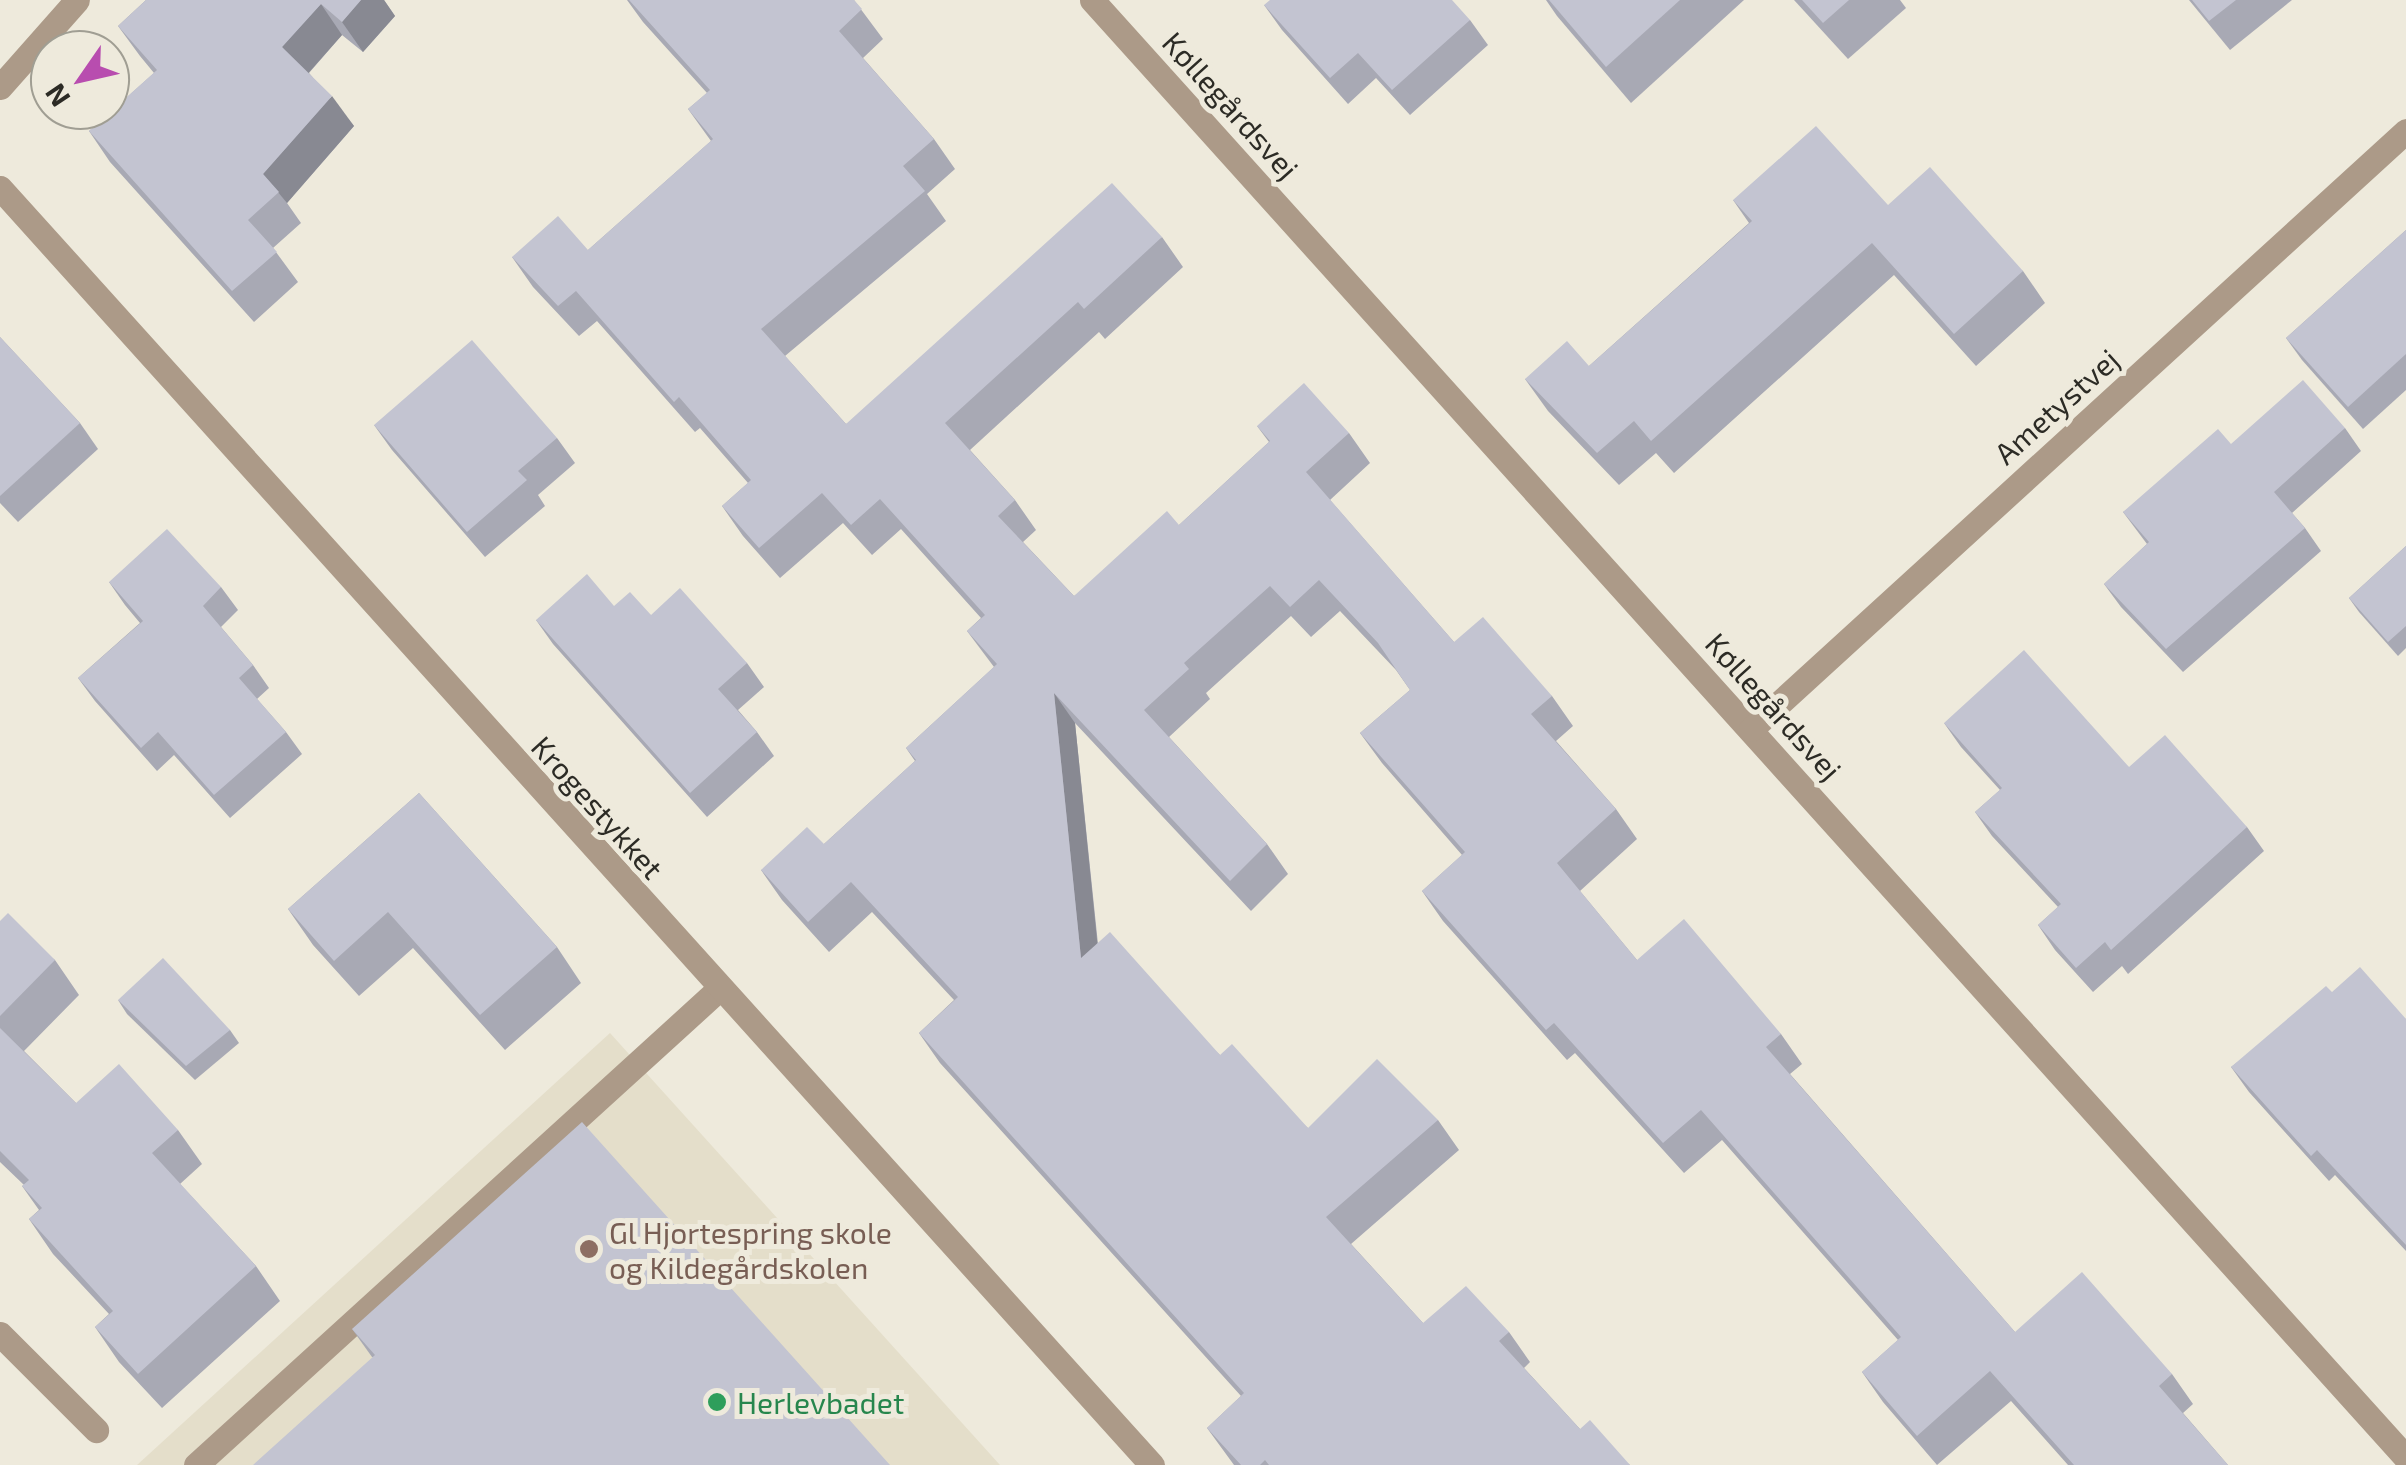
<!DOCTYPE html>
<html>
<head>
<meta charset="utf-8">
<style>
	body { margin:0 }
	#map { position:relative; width:2406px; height:1465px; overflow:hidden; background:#eeeadc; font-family:"Exo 2",sans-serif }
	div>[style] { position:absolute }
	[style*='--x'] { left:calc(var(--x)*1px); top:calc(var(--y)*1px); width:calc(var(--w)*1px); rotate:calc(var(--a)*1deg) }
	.built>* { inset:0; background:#e4deca }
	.lane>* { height:25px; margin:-12.5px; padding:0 12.5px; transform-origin:12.5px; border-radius:12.5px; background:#ac9a88 }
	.street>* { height:25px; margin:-12.5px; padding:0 12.5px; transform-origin:12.5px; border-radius:12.5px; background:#ac9a88 }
	.wall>* { inset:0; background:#a8a9b4 }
	.shaded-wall>* { inset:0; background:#888992 }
	.building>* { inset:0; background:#c3c4d1 }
	.dots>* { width:28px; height:28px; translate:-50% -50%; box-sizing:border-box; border:5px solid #eeeadc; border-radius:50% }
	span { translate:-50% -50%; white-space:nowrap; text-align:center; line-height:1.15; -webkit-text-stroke:10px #eeeadc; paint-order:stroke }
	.street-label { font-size:30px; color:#2c2b25 }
	.education-label { font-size:30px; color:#785e54 }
	.left { translate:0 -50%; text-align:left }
	.leisure-label { font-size:30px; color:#27864d }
	.north { position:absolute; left:30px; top:30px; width:100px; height:100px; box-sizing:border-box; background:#eeeadc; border:2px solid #a09e93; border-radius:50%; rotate:236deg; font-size:28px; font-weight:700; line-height:40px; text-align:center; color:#2c2b25 }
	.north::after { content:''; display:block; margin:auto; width:35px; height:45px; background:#b84daf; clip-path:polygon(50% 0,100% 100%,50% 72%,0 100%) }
</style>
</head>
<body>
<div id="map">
	<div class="built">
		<i style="clip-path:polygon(610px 1033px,1000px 1465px,137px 1465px)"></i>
	</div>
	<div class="lane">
		<i style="--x:196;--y:1465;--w:707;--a:-42.31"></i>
	</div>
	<div class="street">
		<i style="--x:1092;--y:0;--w:1963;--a:47.97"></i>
		<i style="--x:0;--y:87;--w:116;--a:-48.5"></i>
		<i style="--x:0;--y:188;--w:1720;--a:47.95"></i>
		<i style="--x:1751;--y:729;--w:887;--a:-42.4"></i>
		<i style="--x:0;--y:1334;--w:136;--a:45"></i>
	</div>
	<div class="wall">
		<i style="clip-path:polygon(146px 0,384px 0,395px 16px,363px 52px,342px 35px,309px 73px,354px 126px,287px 203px,301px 223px,273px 248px,298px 282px,254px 322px,110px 162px,89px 131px,154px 73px,140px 56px,118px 26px)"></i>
		<i style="clip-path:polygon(627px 0,854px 0,883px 39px,863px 58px,934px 139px,955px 169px,927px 194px,946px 221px,785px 356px,846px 424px,1162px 237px,1183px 267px,1105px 339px,1099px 332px,970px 450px,1015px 500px,1036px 530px,1023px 542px,1074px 596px,1179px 525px,1269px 442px,1257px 426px,1349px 433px,1370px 463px,1330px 500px,1454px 642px,1552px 696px,1573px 726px,1556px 741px,1616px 809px,1637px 839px,1580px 891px,1637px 960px,1781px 1034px,1802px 1064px,1790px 1074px,2015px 1332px,2172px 1374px,2193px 1404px,2183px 1413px,2228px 1465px,2068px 1465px,2011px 1401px,1937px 1465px,1883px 1402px,1862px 1372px,1898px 1340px,1722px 1140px,1684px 1173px,1575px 1053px,1567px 1060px,1443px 921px,1422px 891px,1462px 855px,1382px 763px,1360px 733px,1410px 690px,1396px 670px,1340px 611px,1311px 637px,1291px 616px,1206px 693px,1210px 699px,1169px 737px,1267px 844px,1288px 874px,1251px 911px,1075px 723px,1098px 944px,1220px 1055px,1308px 1128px,1438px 1120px,1459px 1150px,1351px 1244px,1423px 1323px,1509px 1332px,1530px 1362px,1524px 1368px,1580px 1429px,1630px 1465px,1234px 1465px,1207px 1428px,1241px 1396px,940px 1063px,919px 1033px,954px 1000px,872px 912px,829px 952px,782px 900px,761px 870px,824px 844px,915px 761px,906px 748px,994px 667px,967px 631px,981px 618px,901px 529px,872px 555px,843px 523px,780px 578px,743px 536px,722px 506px,748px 483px,700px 428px,695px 432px,597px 321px,579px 336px,533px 287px,512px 257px,588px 250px,711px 141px,688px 109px,707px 93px,643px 22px)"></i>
		<i style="clip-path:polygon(1546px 0,1744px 0,1631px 103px,1557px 16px)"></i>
		<i style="clip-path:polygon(1794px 0,1900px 0,1906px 8px,1848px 59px)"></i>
		<i style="clip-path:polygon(2189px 0,2292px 0,2230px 50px)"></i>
		<i style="clip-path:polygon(1264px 5px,1470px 20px,1488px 45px,1410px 115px,1376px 78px,1348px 104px,1282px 30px)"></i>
		<i style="clip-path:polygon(1733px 200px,1888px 205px,2023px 271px,2045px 303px,1976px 366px,1894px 275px,1674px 473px,1656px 453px,1619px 485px,1548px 411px,1525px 379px,1589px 366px,1749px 223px)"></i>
		<i style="clip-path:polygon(2406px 230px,2406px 390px,2363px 429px,2302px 360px,2286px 338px)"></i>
		<i style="clip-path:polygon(0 337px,80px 423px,98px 449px,18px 522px,0 503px)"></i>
		<i style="clip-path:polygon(374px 425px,557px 438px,575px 463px,538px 495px,545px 506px,485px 557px,392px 450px)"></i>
		<i style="clip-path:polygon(2345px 428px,2361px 451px,2292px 513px,2305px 528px,2321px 551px,2183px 672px,2121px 607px,2104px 584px,2147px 544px,2123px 512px,2231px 444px)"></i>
		<i style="clip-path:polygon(2406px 546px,2406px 648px,2398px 656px,2359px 612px,2349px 598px)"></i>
		<i style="clip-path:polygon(109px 582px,221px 587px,238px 610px,221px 627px,253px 665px,269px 688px,257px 699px,286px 732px,302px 754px,230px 818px,174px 755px,157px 771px,95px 701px,78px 678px,140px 623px,125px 605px)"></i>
		<i style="clip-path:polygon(614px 606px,651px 615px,747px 663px,764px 687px,738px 710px,757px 732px,774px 756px,707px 817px,553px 644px,536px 620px)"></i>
		<i style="clip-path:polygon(1944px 723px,2129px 767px,2247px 827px,2264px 851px,2128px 974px,2122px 966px,2093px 992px,2055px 950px,2038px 925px,2058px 907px,1992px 836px,1975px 812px,2000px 790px,1961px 747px)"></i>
		<i style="clip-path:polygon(419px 793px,557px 947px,581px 983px,505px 1050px,413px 948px,359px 996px,313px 945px,288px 909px)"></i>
		<i style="clip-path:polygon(0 921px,55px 960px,79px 995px,24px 1051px,76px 1103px,178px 1130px,202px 1164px,180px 1184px,256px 1266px,280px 1301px,162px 1408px,119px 1362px,95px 1327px,109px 1314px,53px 1254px,29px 1219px,39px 1210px,22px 1186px,24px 1185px,0 1162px)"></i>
		<i style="clip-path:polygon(2332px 992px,2406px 1019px,2406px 1251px,2335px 1175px,2329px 1181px,2249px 1092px,2231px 1067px)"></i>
		<i style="clip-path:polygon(118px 1000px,230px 1030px,239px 1043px,195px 1080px,127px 1014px)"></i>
		<i style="clip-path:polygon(352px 1329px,890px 1465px,372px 1357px)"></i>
	</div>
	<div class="shaded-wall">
		<i style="clip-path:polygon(361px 0,384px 0,395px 16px,363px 52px,342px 22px)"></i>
		<i style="clip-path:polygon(321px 4px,342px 35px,304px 78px,282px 47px)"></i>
		<i style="clip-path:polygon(332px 96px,354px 126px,287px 203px,263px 174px)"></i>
		<i style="clip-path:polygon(1054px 693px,1075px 723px,1102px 989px,1081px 958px)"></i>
	</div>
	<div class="building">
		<i style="clip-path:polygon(146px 0,361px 0,342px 22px,321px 4px,282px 47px,332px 96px,263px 174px,279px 192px,248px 220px,277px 252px,232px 291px,89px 131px,157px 70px,118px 26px)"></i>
		<i style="clip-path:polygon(629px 0,854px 0,862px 9px,839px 31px,934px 139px,903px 166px,925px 191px,761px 329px,846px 424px,1112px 183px,1162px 237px,1084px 309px,1078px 302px,945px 423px,1015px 500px,998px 516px,1074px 596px,1167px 511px,1179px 525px,1270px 441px,1257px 426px,1304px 383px,1349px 433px,1306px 472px,1454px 642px,1483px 617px,1552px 696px,1531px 714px,1616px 809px,1557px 863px,1637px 960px,1684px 919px,1781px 1034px,1766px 1047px,2015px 1332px,2082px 1272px,2172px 1374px,2159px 1386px,2228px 1465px,2074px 1465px,1990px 1371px,1917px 1436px,1862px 1372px,1901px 1337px,1701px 1110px,1663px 1143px,1554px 1023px,1546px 1030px,1422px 891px,1465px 852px,1360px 733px,1410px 690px,1378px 643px,1319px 580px,1290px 607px,1270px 586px,1184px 663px,1189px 669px,1144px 710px,1267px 844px,1230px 881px,1054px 693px,1081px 958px,1110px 932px,1220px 1055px,1232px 1044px,1308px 1128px,1377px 1059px,1438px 1120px,1326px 1217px,1423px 1323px,1466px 1286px,1509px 1332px,1499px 1341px,1580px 1429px,1590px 1420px,1630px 1465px,1269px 1465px,1265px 1460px,1260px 1465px,1241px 1465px,1207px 1428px,1244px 1393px,919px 1033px,958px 997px,851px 882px,808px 922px,761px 870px,807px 827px,824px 844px,916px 760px,906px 748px,997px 664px,967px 631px,985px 615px,880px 499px,851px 525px,822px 493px,759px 548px,722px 506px,751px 480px,679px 397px,674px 402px,576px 291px,558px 306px,512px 257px,558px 216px,588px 250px,713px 139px,688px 109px,710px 90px)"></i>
		<i style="clip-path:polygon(1270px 0,1452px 0,1470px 20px,1392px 90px,1358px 53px,1330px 78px,1264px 5px)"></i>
		<i style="clip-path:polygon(1549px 0,1680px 0,1606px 67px)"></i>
		<i style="clip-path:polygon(1802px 0,1849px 0,1823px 23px)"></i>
		<i style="clip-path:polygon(2192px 0,2236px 0,2209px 21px)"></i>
		<i style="clip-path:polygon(1816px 126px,1888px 205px,1930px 167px,2023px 271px,1954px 334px,1872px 243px,1651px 441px,1634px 421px,1597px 453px,1525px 379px,1567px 341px,1589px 366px,1752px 221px,1733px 200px)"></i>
		<i style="clip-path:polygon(2406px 230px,2406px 354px,2348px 407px,2286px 338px)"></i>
		<i style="clip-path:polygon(0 337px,80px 423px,0 496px)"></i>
		<i style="clip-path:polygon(472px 340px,557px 438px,518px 471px,527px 480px,467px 532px,374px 425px)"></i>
		<i style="clip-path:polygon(2303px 380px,2345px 428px,2274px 492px,2305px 528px,2166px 649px,2104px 584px,2149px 542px,2123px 512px,2218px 429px,2231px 444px)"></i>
		<i style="clip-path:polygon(167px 529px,221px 587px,203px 606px,253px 665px,239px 678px,286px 732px,214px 795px,158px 732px,141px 748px,78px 678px,143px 621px,109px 582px)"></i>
		<i style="clip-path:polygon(2406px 546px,2406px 626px,2388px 642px,2349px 598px)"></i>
		<i style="clip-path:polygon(587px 574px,614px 606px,630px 592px,651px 615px,680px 588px,747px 663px,718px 689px,757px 732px,690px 793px,536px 620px)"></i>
		<i style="clip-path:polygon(2024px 650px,2129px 767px,2165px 735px,2247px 827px,2111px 950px,2105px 942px,2076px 968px,2038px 925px,2061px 904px,1975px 812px,2002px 788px,1944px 723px)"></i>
		<i style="clip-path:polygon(419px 793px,557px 947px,480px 1015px,388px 912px,334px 961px,288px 909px)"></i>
		<i style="clip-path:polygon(8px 913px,55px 960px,0 1016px,0 921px)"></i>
		<i style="clip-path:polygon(163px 958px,230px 1030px,186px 1066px,118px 1000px)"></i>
		<i style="clip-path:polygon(2360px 967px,2406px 1019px,2406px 1245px,2317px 1150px,2311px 1156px,2231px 1067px,2326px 986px,2332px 992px)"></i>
		<i style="clip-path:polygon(0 1028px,76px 1103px,119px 1064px,178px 1130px,152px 1153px,256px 1266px,138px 1374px,95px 1327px,113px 1311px,29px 1219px,42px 1208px,22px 1186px,29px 1180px,0 1151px)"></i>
		<i style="clip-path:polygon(582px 1122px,890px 1465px,253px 1465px,375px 1355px,352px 1329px)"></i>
	</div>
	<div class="dots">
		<i style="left:589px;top:1249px;background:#8d6e63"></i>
		<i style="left:717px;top:1402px;background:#2e9e5b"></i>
	</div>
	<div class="street-label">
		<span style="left:1231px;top:105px;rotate:48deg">Køllegårdsvej</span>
		<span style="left:2056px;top:406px;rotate:-42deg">Ametystvej</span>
		<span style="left:1774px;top:706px;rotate:48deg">Køllegårdsvej</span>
		<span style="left:598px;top:807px;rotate:48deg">Krogestykket</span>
	</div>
	<div class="education-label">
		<span class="left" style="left:609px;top:1249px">Gl Hjortespring skole<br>og Kildegårdskolen</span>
	</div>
	<div class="leisure-label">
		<span class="left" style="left:737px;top:1402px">Herlevbadet</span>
	</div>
	<div class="north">N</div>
</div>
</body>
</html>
